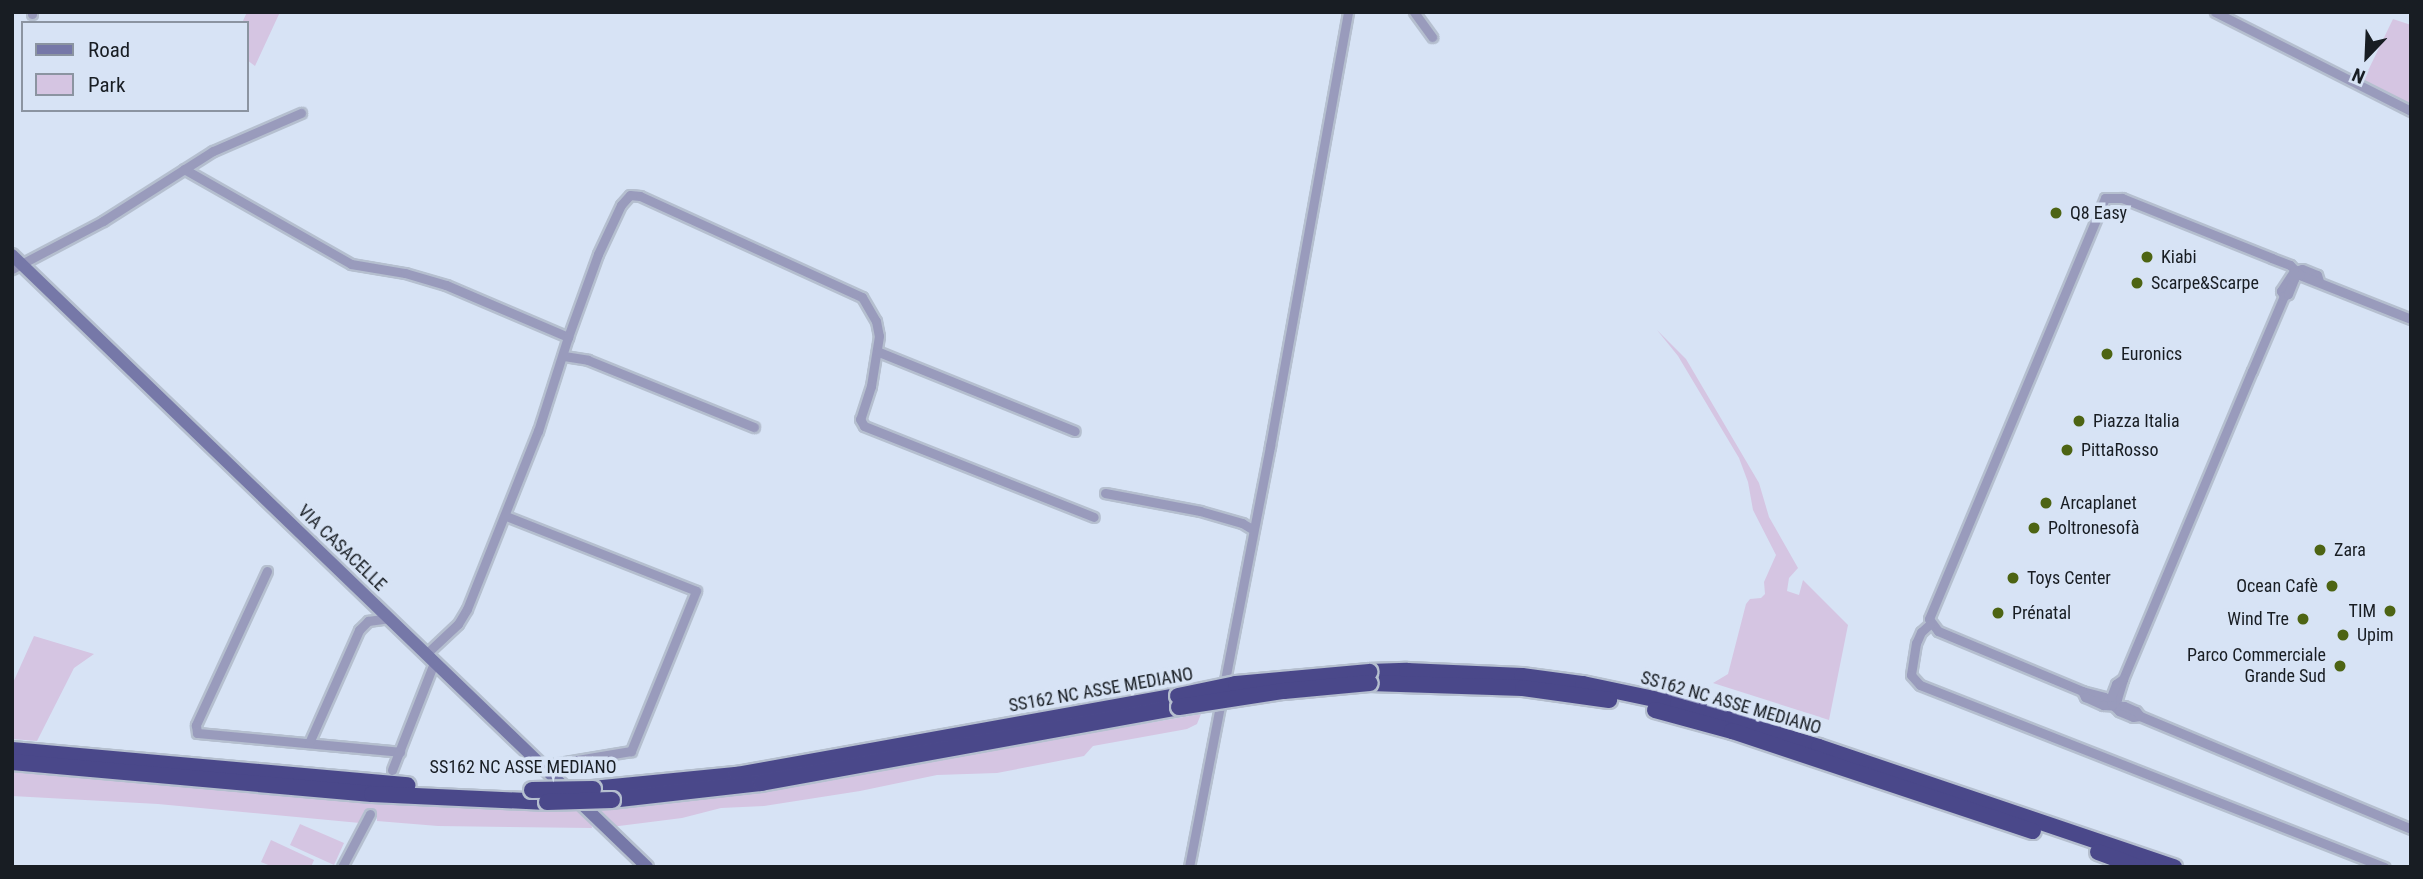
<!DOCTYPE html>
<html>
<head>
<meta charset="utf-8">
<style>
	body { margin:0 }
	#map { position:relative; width:2423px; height:879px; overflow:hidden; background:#d7e3f5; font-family:"Roboto Condensed",sans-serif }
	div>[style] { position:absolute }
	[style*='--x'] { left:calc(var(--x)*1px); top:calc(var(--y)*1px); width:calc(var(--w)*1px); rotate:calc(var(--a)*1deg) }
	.green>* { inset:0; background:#d5c5e2 }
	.roads { filter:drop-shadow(2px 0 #b5bfcf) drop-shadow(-2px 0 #b5bfcf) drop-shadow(0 2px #b5bfcf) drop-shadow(0 -2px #b5bfcf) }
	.street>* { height:9px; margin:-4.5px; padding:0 4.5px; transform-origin:4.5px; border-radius:4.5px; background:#999bbc }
	.secondary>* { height:12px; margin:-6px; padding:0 6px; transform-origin:6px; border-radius:6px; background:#7678a8 }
	.highway>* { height:16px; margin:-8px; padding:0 8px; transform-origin:8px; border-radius:8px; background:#4a488a }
	.bridges { filter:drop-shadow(2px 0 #b5bfcf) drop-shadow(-2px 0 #b5bfcf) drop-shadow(0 2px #b5bfcf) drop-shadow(0 -2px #b5bfcf) }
	.highway-bridge>* { height:16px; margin:-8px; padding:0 8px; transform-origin:8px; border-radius:8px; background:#4a488a }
	.dots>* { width:19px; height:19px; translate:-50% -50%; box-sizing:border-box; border:4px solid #d7e3f5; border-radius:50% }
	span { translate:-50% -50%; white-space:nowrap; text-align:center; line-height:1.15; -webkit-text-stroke:7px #d7e3f5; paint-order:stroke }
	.poi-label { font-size:18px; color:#181d23 }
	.left { translate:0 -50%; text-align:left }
	.right { translate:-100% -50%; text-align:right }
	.street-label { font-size:18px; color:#181d23 }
	.frame { position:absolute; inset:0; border:14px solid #181d23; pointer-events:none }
	.legend { position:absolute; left:21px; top:21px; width:228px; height:91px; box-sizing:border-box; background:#d7e3f5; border:2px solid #8b94a1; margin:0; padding:9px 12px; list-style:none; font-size:21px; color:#181d23 }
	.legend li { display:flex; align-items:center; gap:14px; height:35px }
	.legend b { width:35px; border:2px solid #8b94a1 }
	.north { position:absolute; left:2332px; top:21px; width:70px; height:70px; -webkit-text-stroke:5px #d7e3f5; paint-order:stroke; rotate:203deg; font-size:19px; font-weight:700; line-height:28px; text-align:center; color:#181d23 }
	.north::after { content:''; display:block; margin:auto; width:24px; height:32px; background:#181d23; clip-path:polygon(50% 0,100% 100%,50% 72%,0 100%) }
</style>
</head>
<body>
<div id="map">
	<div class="green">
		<i style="clip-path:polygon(247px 12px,280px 12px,255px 66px,247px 60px,247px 23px,242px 23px)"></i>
		<i style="clip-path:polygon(2393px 19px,2411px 25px,2411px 105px,2363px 81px)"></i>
		<i style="clip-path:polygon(1657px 330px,1686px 359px,1759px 483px,1769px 517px,1798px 568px,1789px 578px,1787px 591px,1799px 595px,1803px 580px,1848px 625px,1829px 720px,1713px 683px,1728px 674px,1746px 604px,1750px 599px,1761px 598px,1765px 594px,1764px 582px,1776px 555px,1753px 510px,1748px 482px,1739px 458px,1678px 356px)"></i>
		<i style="clip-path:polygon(34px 636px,94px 654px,74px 668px,37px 741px,12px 739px,12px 685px)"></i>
		<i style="clip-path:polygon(1201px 714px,1197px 724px,1187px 729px,1093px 746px,1084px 756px,997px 773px,937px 775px,860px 791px,764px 806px,721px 808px,682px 818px,611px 827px,597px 809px,739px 793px)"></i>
		<i style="clip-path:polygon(12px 768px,578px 808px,591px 820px,592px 828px,438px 826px,377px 821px,377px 812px,367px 810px,360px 823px,158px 804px,12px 796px)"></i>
		<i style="clip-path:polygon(300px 824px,344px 843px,334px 865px,290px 845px)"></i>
		<i style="clip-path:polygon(271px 840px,314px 860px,311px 867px,273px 867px,261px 862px)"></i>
	</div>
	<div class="roads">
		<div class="street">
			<i style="--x:1414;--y:12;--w:31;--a:54"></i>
			<i style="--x:2215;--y:12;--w:220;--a:26.8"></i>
			<i style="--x:32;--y:14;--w:2;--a:-90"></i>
			<i style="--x:184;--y:169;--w:192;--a:29.6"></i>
			<i style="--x:351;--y:264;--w:55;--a:9.5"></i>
			<i style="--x:405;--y:273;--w:43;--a:16.3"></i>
			<i style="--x:446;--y:285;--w:133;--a:23.1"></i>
			<i style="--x:568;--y:337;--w:88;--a:-70.1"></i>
			<i style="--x:598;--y:254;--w:54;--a:-64.9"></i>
			<i style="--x:621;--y:205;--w:13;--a:-48"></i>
			<i style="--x:630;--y:195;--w:10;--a:6"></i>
			<i style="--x:640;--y:196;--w:244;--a:24.5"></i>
			<i style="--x:862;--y:297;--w:28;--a:60"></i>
			<i style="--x:876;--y:321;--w:15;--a:79"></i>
			<i style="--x:879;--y:336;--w:51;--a:99.1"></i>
			<i style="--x:871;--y:386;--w:35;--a:108"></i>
			<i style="--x:860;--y:419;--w:8;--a:60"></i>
			<i style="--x:864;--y:426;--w:247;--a:21.6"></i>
			<i style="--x:12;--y:269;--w:103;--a:-27.8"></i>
			<i style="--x:103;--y:221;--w:130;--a:-32.5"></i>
			<i style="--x:213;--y:151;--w:96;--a:-23.4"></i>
			<i style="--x:2294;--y:271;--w:8;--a:-14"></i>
			<i style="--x:2302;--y:269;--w:16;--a:22"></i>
			<i style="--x:2317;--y:275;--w:6;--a:72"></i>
			<i style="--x:2284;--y:296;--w:6;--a:-121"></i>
			<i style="--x:2281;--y:291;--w:24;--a:-57"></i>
			<i style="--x:2411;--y:319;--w:119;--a:-158.4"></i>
			<i style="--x:2300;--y:275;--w:14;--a:-135"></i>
			<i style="--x:2290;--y:265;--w:19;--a:-159"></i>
			<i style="--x:2272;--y:258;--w:162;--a:-158.2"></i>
			<i style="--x:2122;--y:198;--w:17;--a:180"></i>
			<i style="--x:2105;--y:198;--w:456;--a:112.7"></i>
			<i style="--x:1929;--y:619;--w:15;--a:53"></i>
			<i style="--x:1938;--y:631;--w:156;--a:22.6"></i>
			<i style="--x:2082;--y:691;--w:23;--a:15"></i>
			<i style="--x:2104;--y:697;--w:21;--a:43"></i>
			<i style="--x:2119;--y:711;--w:15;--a:23"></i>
			<i style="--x:2133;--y:717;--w:7;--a:-8"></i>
			<i style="--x:2140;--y:716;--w:294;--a:22.6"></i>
			<i style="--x:879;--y:352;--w:211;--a:22"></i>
			<i style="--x:564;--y:356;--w:24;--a:9"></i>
			<i style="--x:588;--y:360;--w:179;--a:22"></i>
			<i style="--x:1105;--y:493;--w:97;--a:10.7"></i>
			<i style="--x:1200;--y:511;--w:44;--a:15.9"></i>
			<i style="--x:1242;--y:523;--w:12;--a:31"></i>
			<i style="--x:506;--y:516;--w:204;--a:21.5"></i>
			<i style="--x:696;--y:591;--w:173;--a:112.1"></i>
			<i style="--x:631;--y:751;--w:91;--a:170.5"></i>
			<i style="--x:267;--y:571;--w:170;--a:114.8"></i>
			<i style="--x:196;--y:725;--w:8;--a:83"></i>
			<i style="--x:197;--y:733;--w:204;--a:5.3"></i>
			<i style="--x:1930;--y:624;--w:12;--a:138"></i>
			<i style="--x:1921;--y:632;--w:12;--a:114"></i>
			<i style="--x:1916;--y:643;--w:32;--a:99"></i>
			<i style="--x:1911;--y:675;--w:13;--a:48"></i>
			<i style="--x:1920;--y:685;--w:499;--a:21.4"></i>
			<i style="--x:426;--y:654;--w:44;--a:-43.2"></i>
			<i style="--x:458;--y:624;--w:17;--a:-59"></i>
			<i style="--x:467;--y:609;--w:192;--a:-68.3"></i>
			<i style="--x:538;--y:431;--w:99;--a:-72.3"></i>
			<i style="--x:2082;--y:691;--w:7;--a:63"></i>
			<i style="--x:2085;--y:697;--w:20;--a:24"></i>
			<i style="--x:2103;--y:705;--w:21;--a:3"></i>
			<i style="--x:2124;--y:706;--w:13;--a:23"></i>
			<i style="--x:2136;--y:711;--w:6;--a:51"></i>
			<i style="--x:2112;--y:705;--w:8;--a:-50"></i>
			<i style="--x:2117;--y:699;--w:21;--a:-73"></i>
			<i style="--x:2123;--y:679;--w:334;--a:-67.3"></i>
			<i style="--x:2252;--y:371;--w:82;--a:-66.9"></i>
			<i style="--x:2284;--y:296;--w:4;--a:-27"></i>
			<i style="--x:2288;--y:294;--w:16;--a:-68"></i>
			<i style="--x:2294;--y:279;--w:8;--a:-90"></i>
			<i style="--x:2112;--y:705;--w:8;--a:-97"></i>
			<i style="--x:2111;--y:697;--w:14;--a:-69"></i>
			<i style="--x:2116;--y:684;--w:9;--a:-36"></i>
			<i style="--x:309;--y:743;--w:124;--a:-66.1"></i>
			<i style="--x:359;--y:630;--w:13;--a:-45"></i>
			<i style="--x:368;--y:621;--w:22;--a:-8"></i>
			<i style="--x:392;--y:770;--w:115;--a:-68.6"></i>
			<i style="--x:342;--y:867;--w:60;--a:-62.2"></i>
			<i style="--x:1189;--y:867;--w:429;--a:-79.1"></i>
			<i style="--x:1270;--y:446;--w:441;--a:-79.8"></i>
		</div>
		<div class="secondary">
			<i style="--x:12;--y:255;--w:882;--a:43.94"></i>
		</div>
		<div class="highway">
			<i style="--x:1369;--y:672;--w:38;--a:-2"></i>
			<i style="--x:1407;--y:671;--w:115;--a:2.5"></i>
			<i style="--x:1522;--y:676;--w:62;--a:7.5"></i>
			<i style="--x:1583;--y:684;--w:97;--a:11.9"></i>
			<i style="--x:1678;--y:704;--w:147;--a:17"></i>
			<i style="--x:1819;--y:747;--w:375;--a:18.7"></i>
			<i style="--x:1370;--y:683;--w:153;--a:1.9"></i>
			<i style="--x:1523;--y:688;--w:87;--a:7.9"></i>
			<i style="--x:1655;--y:710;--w:80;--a:15.3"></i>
			<i style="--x:1732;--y:731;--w:317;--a:18.4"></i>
			<i style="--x:12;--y:750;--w:397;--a:5.1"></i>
			<i style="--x:12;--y:762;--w:361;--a:5.1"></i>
			<i style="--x:372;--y:794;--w:175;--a:2.6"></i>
			<i style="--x:593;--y:789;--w:145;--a:-5.6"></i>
			<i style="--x:737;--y:775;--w:448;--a:-10.2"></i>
			<i style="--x:612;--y:800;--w:150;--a:-6.5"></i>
			<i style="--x:761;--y:783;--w:425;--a:-10.3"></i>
			<i style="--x:2098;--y:852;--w:43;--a:20.6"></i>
		</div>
	</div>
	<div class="bridges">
		<div class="highway-bridge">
			<i style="--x:1178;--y:696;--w:59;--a:-11.7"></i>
			<i style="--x:1236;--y:684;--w:134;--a:-5.2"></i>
			<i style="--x:1179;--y:707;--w:106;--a:-8.7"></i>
			<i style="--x:1284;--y:691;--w:86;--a:-5.3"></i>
			<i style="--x:532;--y:790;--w:61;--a:-0.9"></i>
			<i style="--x:547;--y:802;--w:65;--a:-1.8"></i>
		</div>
	</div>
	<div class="dots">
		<i style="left:2056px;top:213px;background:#4d6413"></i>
		<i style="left:2147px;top:257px;background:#4d6413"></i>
		<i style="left:2137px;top:283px;background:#4d6413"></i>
		<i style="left:2107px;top:354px;background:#4d6413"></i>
		<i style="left:2079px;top:421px;background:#4d6413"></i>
		<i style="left:2067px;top:450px;background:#4d6413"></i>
		<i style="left:2046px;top:503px;background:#4d6413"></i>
		<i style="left:2034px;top:528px;background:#4d6413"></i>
		<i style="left:2320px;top:550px;background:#4d6413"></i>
		<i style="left:2013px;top:578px;background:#4d6413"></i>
		<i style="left:2332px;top:586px;background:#4d6413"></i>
		<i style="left:2390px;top:611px;background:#4d6413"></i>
		<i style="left:1998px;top:613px;background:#4d6413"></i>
		<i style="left:2303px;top:619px;background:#4d6413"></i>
		<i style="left:2343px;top:635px;background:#4d6413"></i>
		<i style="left:2340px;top:666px;background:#4d6413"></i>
	</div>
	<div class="poi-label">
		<span class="left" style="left:2070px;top:213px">Q8 Easy</span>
		<span class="left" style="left:2161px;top:257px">Kiabi</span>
		<span class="left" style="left:2151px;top:283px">Scarpe&amp;Scarpe</span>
		<span class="left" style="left:2121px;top:354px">Euronics</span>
		<span class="left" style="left:2093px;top:421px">Piazza Italia</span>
		<span class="left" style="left:2081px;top:450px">PittaRosso</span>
		<span class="left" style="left:2060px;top:503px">Arcaplanet</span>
		<span class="left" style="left:2048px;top:528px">Poltronesofà</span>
		<span class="left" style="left:2334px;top:550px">Zara</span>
		<span class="left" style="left:2027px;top:578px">Toys Center</span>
		<span class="right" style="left:2318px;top:586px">Ocean Cafè</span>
		<span class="right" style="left:2376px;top:611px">TIM</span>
		<span class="left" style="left:2012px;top:613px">Prénatal</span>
		<span class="right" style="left:2289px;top:619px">Wind Tre</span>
		<span class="left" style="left:2357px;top:635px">Upim</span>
		<span class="right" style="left:2326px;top:666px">Parco Commerciale<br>Grande Sud</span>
	</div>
	<div class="street-label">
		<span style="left:342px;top:548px;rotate:44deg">VIA CASACELLE</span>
		<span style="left:1101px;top:690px;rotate:-10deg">SS162 NC ASSE MEDIANO</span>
		<span style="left:1731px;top:703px;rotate:16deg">SS162 NC ASSE MEDIANO</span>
		<span style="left:523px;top:767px">SS162 NC ASSE MEDIANO</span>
	</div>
	<div class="frame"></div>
	<ul class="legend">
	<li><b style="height:9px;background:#7678a8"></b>Road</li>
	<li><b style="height:19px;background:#d5c5e2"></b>Park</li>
	</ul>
	<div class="north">N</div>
</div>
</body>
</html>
